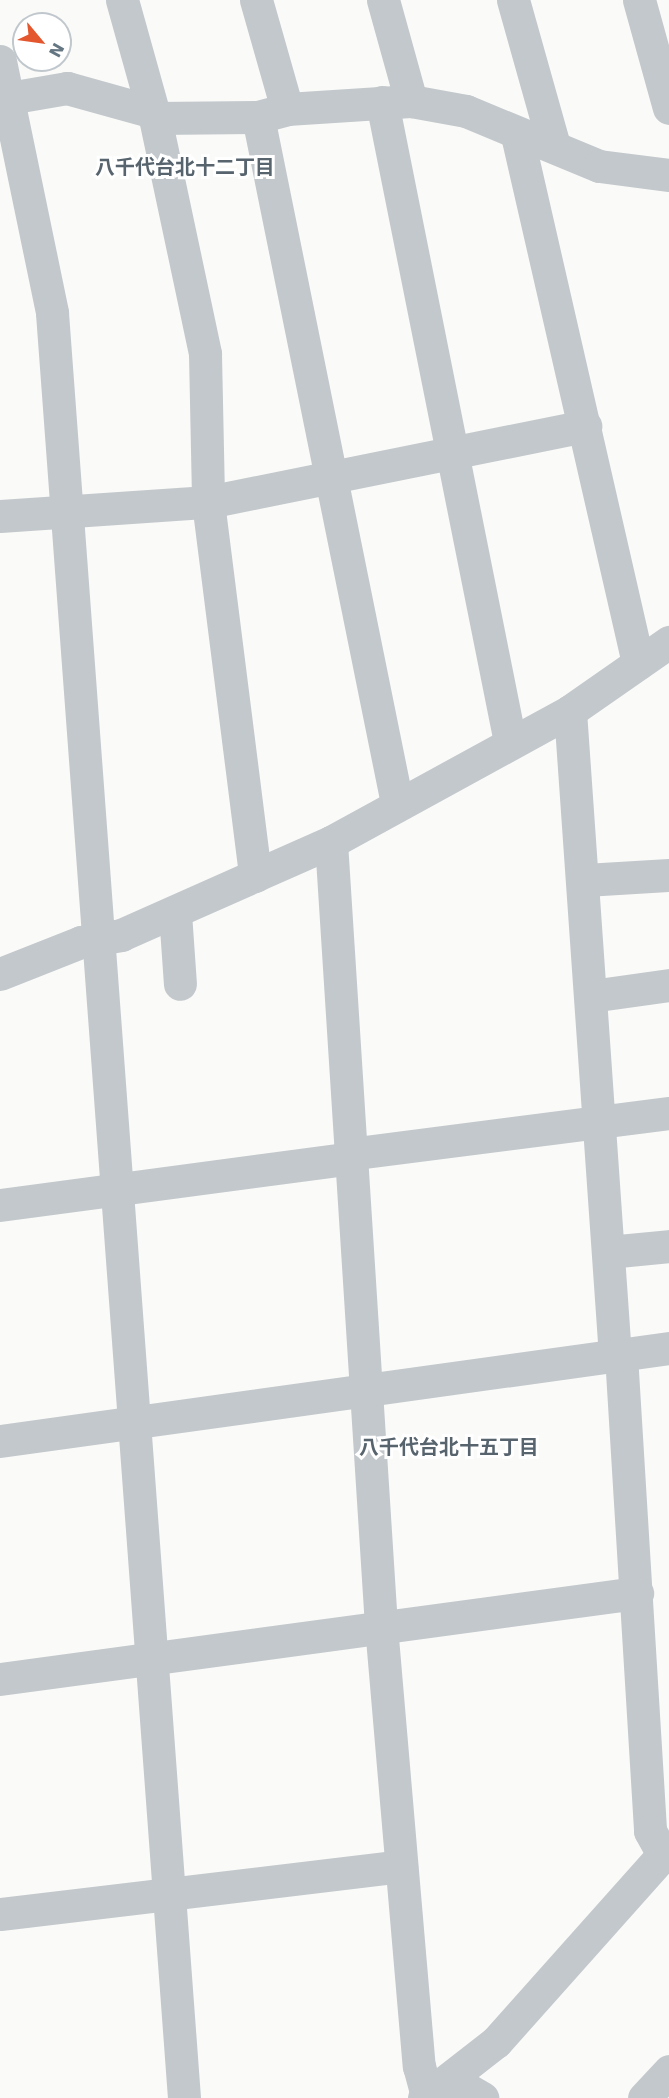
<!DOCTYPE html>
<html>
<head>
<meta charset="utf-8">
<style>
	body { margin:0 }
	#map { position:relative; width:669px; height:2098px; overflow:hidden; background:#fafaf8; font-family:"DejaVu Sans","Noto Sans JP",sans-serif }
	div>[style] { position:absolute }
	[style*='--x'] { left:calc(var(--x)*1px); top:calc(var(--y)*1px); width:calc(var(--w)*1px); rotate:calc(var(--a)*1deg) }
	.minor>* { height:33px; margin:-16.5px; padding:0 16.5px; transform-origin:16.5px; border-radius:16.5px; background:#c3c8cc }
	span { translate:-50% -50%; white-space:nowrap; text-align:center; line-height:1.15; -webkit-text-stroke:6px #fff; paint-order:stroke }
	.neighbourhood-label { font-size:20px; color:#57646e; font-weight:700 }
	.north { position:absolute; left:12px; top:12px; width:60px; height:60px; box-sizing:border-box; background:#fff; border:2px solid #c1c8cd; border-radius:50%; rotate:119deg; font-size:16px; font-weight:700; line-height:24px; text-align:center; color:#657683 }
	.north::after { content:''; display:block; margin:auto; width:21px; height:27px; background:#e4572e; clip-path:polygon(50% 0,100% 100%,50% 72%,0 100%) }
</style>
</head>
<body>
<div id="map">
	<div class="minor">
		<i style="--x:122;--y:0;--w:123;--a:74.4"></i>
		<i style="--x:155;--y:118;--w:241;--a:78"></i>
		<i style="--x:205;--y:354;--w:148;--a:88.8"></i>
		<i style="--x:208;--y:502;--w:377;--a:82.8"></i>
		<i style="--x:256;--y:0;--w:113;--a:74.1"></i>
		<i style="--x:383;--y:0;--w:105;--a:74.5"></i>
		<i style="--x:513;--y:0;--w:152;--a:74.3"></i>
		<i style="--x:639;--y:0;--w:112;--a:74.5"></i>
		<i style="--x:0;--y:61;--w:257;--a:78.3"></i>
		<i style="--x:52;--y:313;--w:1790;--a:85.77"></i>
		<i style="--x:382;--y:102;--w:653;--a:78.69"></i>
		<i style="--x:0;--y:105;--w:11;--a:-38"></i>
		<i style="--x:9;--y:98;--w:59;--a:-9.8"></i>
		<i style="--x:67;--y:88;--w:89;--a:15.6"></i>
		<i style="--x:258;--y:117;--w:700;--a:78.55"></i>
		<i style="--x:155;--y:118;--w:103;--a:-0.6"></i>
		<i style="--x:258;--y:117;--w:30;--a:-15"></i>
		<i style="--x:287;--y:109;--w:124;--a:-3.7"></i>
		<i style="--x:411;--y:101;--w:56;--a:10.3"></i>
		<i style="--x:466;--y:111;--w:144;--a:22.5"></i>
		<i style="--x:599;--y:166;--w:71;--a:7.3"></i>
		<i style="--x:517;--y:135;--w:542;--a:77.09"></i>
		<i style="--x:0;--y:516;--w:208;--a:-3.9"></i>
		<i style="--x:208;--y:502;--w:385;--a:-11.4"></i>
		<i style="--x:570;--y:711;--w:647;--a:86.01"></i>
		<i style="--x:331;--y:842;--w:786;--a:86.35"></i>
		<i style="--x:381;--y:1626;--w:442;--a:85.1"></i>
		<i style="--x:419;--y:2066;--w:31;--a:75"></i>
		<i style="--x:585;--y:880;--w:84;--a:-3.4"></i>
		<i style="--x:175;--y:913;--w:71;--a:86"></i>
		<i style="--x:0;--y:974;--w:87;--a:-21.6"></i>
		<i style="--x:81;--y:942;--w:41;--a:-9.9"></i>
		<i style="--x:121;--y:935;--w:230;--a:-23.9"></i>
		<i style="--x:331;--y:842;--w:273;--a:-28.7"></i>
		<i style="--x:570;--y:711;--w:121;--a:-34.9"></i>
		<i style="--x:591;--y:996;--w:79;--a:-8"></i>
		<i style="--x:349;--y:1154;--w:323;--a:-7.3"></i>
		<i style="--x:0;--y:1205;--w:353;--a:-7.6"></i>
		<i style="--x:608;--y:1252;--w:61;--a:-5.6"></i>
		<i style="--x:621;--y:1355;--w:477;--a:86.5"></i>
		<i style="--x:650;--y:1831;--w:26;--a:61"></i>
		<i style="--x:0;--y:1441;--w:675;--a:-7.91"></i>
		<i style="--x:0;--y:1679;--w:643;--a:-7.69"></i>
		<i style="--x:0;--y:1914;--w:404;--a:-6.8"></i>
		<i style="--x:453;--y:2081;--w:34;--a:30"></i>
		<i style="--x:424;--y:2098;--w:91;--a:-37.9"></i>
		<i style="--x:496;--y:2042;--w:260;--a:-48.3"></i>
		<i style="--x:644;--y:2098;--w:37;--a:-47"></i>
	</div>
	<div class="neighbourhood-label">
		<span style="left:185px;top:167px">八千代台北十二丁目</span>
		<span style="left:449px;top:1447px">八千代台北十五丁目</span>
	</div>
	<div class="north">N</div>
</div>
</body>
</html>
